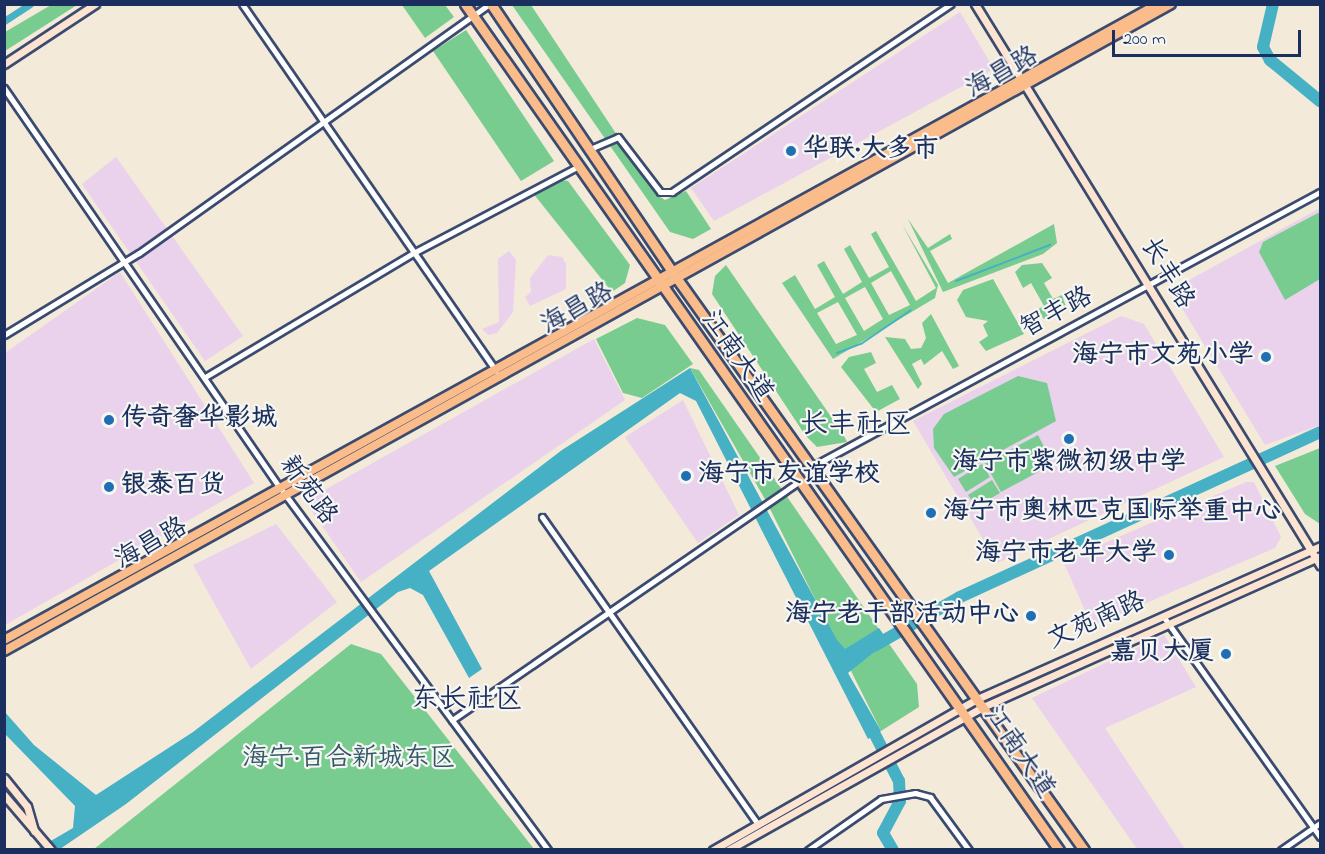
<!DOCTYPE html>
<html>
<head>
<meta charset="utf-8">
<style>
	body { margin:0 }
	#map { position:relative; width:1325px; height:854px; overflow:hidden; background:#f3ead9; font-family:"Indie Flower","LXGW WenKai TC",sans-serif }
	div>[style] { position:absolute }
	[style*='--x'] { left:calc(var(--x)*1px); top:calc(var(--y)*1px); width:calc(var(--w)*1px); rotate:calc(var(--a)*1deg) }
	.built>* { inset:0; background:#ead1ec }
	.green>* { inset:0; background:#79cc8f }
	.water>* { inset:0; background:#46b0c4 }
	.stream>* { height:2px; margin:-1px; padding:0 1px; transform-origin:1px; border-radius:1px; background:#46b0c4 }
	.canal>* { height:7px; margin:-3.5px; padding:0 3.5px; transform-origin:3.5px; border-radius:3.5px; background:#46b0c4 }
	.river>* { height:12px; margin:-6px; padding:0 6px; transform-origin:6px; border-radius:6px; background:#46b0c4 }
	.roads { filter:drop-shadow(2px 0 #3b4b70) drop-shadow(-2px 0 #3b4b70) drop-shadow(0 2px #3b4b70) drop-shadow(0 -2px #3b4b70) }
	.street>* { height:5px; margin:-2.5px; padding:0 2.5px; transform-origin:2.5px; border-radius:2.5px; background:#fff }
	.secondary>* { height:7px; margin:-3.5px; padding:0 3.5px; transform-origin:3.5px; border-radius:3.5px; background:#fde4d1 }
	.primary>* { height:8px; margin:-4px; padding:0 4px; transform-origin:4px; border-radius:4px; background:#fabc8b }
	.highway>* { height:9px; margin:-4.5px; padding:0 4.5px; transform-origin:4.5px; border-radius:4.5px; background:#fabc8b }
	.dots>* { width:16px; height:16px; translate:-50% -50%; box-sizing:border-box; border:3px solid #f6f6f2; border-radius:50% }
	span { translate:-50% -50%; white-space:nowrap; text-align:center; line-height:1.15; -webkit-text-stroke:4.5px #f6f6f2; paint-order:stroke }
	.street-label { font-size:26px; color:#1b2f5e }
	.poi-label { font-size:26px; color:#1b2f5e; font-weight:700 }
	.left { translate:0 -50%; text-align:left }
	.right { translate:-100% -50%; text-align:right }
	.park-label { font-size:26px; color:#32566a }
	.quarter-label { font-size:28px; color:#1b2f5e }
	.frame { position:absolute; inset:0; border:6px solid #1b2f5e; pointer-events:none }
	.scale { position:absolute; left:1112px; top:30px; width:189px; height:27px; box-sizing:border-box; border:3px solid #1b2f5e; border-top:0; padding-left:8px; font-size:18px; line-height:21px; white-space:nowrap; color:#1b2f5e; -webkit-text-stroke:4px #f6f6f2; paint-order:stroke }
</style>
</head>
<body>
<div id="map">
	<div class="built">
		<i style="clip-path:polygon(960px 12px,994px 69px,714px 221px,691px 188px)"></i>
		<i style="clip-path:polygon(116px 157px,243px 336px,205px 361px,82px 184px)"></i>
		<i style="clip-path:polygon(1320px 208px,1320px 425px,1265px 445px,1171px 290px)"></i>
		<i style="clip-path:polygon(509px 251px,516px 260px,513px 312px,497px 333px,488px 335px,482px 329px,499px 322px,498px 259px)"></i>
		<i style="clip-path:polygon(548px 255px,562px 257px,566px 264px,566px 289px,530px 306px,525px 297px,531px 292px,530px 278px)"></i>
		<i style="clip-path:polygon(120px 272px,254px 483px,5px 625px,5px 353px)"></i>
		<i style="clip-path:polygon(1121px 316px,1144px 324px,1224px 457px,997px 563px,913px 421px)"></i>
		<i style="clip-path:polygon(594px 339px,625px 400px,361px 582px,305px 501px)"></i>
		<i style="clip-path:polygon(683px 400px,739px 515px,698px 543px,625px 437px)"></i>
		<i style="clip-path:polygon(1246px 482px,1254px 482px,1281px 537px,1275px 548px,1092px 626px,1063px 561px)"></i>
		<i style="clip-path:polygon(276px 524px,337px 602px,251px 669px,193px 565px)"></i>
		<i style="clip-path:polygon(1164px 635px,1196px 687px,1105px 728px,1185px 849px,1137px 849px,1032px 698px)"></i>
	</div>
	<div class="green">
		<i style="clip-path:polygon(51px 5px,77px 5px,5px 51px,5px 32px)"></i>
		<i style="clip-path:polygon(402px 5px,445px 5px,454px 17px,425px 38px)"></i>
		<i style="clip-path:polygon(512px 5px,531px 5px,656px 194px,665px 200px,686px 191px,711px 229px,693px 239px,670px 232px)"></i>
		<i style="clip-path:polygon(466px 30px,554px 161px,521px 181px,433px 51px)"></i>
		<i style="clip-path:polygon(556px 179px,568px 181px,630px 265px,625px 283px,612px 292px,532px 192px)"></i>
		<i style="clip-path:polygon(1320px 212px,1320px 279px,1285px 300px,1259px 252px,1263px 242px)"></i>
		<i style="clip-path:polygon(908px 219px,928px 248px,950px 234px,952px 239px,930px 251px,948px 283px,1054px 224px,1057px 243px,1043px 254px,943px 292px)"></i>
		<i style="clip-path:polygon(evenodd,902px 224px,938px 285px,935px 298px,833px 359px,782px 283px,795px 275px,815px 309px,835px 297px,817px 265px,824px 261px,843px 294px,862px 282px,844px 249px,850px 245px,869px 278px,889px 267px,871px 234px,876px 231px,916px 301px,936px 288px,902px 224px,891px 271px,910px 305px,889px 315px,871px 283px,891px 271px,902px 224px,865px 287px,883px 319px,864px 331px,845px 298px,865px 287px,902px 224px,838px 302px,857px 335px,836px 344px,817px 313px,838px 302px)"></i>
		<i style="clip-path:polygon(1042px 263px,1052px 278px,1044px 283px,1053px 299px,1062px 295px,1066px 307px,1044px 319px,1036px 310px,1044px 306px,1031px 283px,1023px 288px,1015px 272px,1022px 265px)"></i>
		<i style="clip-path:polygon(726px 265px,843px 434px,847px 442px,817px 447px,805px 435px,712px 294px,715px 276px)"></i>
		<i style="clip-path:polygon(993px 279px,1024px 334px,986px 351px,979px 342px,988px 336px,983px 325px,988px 321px,966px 317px,957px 300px,963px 290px)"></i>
		<i style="clip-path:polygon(931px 314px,959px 366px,953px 369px,942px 351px,924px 365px,921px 359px,912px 364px,922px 384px,918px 389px,885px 337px,905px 339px,911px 349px,921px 348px,926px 338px,922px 323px)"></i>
		<i style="clip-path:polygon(637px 318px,665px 325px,693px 364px,642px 398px,623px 393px,596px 339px)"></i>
		<i style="clip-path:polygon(871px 352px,876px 363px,864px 369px,877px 392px,892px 385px,900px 399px,876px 412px,841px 367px,849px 357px)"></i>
		<i style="clip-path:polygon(690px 368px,699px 370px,917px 684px,919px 707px,881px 731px,766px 501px)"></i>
		<i style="clip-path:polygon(1018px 376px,1047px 383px,1056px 421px,954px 477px,934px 448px,933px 429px,944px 414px)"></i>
		<i style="clip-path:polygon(1038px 435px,1053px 464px,1001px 492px,985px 463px)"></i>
		<i style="clip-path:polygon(1320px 448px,1320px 524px,1305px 514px,1275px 466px)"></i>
		<i style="clip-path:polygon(982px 464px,990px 477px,966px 492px,958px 479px)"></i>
		<i style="clip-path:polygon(992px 480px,1000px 493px,976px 507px,968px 495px)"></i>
		<i style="clip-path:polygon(351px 644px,381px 654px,534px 849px,94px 849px)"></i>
	</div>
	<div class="water">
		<i style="clip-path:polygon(690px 368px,837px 640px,845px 649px,879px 628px,888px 641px,848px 673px,881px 731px,868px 739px,696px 401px,680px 393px,429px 571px,482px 669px,469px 678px,423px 595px,410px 588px,398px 592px,126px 804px,60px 849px,37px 849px,73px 828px,75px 806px,5px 734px,4px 711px,34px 745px,96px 795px,193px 732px,562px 450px)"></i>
	</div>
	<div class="stream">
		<i style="--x:956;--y:281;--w:101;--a:-21"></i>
		<i style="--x:837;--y:353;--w:26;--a:-21"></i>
		<i style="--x:861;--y:344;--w:60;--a:-34.2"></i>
	</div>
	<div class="canal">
		<i style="--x:4;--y:21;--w:31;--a:-33"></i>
	</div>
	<div class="river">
		<i style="--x:1273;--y:4;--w:44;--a:103.1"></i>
		<i style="--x:1263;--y:47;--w:15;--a:62"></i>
		<i style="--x:1270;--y:60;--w:65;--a:39.4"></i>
		<i style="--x:874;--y:646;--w:99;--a:-29.7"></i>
		<i style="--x:960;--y:597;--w:396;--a:-24.6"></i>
		<i style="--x:869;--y:723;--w:65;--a:62.7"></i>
		<i style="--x:899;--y:781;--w:20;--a:87"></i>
		<i style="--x:900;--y:801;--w:36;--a:118"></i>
		<i style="--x:883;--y:833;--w:20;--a:60"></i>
	</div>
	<div class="roads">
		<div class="street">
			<i style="--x:242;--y:4;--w:446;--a:55.3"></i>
			<i style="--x:4;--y:88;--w:487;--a:55.4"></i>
			<i style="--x:281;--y:489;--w:449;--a:53.5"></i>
			<i style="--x:590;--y:149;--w:30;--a:-23"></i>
			<i style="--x:618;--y:137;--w:69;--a:52.6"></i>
			<i style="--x:660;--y:192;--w:12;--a:0"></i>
			<i style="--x:672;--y:192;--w:336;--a:-34"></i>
			<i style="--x:4;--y:335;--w:158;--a:-31.3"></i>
			<i style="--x:139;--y:253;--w:430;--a:-35.4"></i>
			<i style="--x:205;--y:377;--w:244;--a:-30.8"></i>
			<i style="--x:415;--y:252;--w:185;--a:-27.7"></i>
			<i style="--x:811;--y:467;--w:579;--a:-28.38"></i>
			<i style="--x:542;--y:517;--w:372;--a:54.9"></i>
			<i style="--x:1163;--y:616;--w:271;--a:54.6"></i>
			<i style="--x:452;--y:720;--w:422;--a:-34.5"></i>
			<i style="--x:808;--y:850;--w:89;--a:-34.9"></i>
			<i style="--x:881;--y:799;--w:35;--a:-10"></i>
			<i style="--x:915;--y:793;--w:16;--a:15"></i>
			<i style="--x:930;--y:797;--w:66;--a:53.7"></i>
			<i style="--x:1281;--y:850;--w:47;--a:-34.7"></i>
		</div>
		<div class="secondary">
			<i style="--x:975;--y:4;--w:659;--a:58.41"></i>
			<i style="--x:4;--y:64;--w:109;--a:-33.4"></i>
			<i style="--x:4;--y:778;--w:36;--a:51"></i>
			<i style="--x:27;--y:806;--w:26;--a:74"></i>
			<i style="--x:4;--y:795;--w:72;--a:49.5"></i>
			<i style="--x:713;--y:850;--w:304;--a:-29.8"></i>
			<i style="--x:977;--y:699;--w:376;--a:-24"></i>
			<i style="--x:728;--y:850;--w:292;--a:-29.3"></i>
			<i style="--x:983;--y:707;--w:369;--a:-24.1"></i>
		</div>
		<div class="primary">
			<i style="--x:4;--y:640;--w:1318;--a:-28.86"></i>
			<i style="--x:4;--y:651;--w:1334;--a:-29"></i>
		</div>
		<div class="highway">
			<i style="--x:465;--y:4;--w:1034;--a:54.93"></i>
			<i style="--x:491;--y:4;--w:333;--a:55.9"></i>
			<i style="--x:678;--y:280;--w:700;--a:54.54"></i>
		</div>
	</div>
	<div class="dots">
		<i style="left:791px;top:151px;background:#1f6fb2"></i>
		<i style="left:1266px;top:357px;background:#1f6fb2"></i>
		<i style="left:109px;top:420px;background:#1f6fb2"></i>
		<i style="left:1069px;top:439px;background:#1f6fb2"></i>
		<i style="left:686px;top:476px;background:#1f6fb2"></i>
		<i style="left:109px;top:487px;background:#1f6fb2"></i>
		<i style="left:931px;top:513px;background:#1f6fb2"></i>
		<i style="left:1169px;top:555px;background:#1f6fb2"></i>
		<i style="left:1031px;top:616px;background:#1f6fb2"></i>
		<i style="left:1226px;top:654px;background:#1f6fb2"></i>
	</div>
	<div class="street-label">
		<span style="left:1003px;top:74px;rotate:-29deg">海昌路</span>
		<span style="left:1166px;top:274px;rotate:59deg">长丰路</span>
		<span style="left:578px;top:310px;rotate:-29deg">海昌路</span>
		<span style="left:1057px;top:314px;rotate:-28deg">智丰路</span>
		<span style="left:736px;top:357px;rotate:55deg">江南大道</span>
		<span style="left:307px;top:491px;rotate:54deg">新苑路</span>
		<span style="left:152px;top:545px;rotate:-29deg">海昌路</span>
		<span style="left:1097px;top:622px;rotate:-24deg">文苑南路</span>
		<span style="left:1018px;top:753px;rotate:56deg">江南大道</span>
	</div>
	<div class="poi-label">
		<span class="left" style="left:803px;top:151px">华联·大多市</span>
		<span class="right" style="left:1254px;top:357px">海宁市文苑小学</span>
		<span class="left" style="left:121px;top:420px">传奇奢华影城</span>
		<span style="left:1069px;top:464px">海宁市紫微初级中学</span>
		<span class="left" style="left:698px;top:476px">海宁市友谊学校</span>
		<span class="left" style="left:121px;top:487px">银泰百货</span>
		<span class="left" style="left:943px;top:513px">海宁市奥林匹克国际举重中心</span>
		<span class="right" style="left:1157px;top:555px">海宁市老年大学</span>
		<span class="right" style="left:1019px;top:616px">海宁老干部活动中心</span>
		<span class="right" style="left:1214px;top:654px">嘉贝大厦</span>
	</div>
	<div class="park-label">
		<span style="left:349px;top:760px">海宁·百合新城东区</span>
	</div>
	<div class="quarter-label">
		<span style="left:856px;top:426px">长丰社区</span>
		<span style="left:467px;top:701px">东长社区</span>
	</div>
	<div class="frame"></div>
	<div class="scale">200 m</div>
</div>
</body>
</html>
